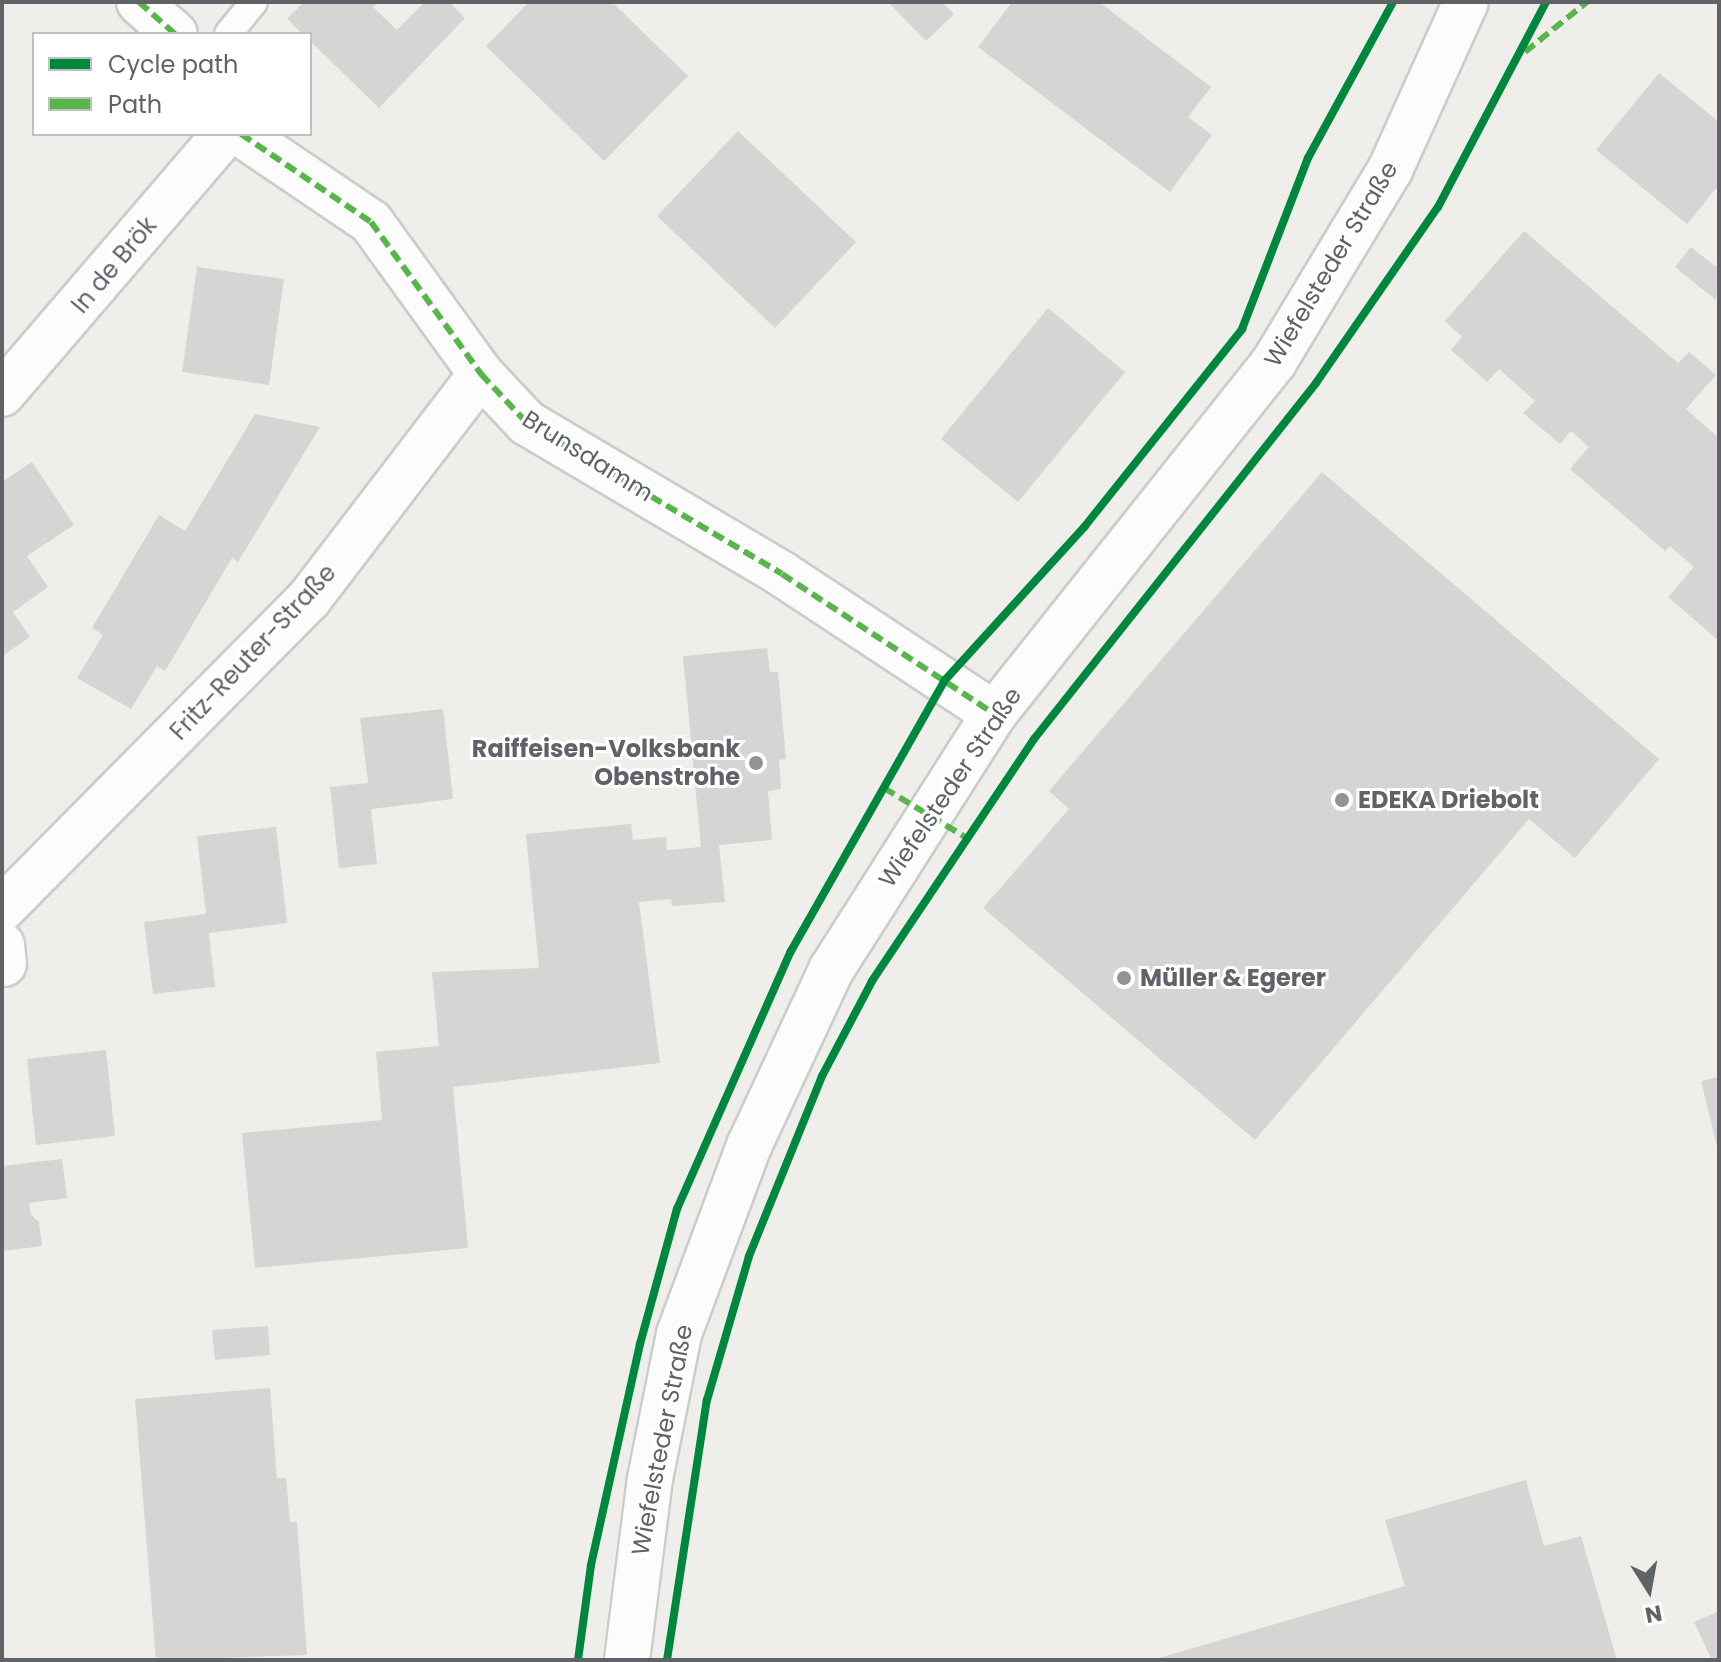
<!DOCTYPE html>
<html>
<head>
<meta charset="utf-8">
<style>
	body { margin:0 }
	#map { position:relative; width:1721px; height:1662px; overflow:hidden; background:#efeeea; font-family:Poppins,sans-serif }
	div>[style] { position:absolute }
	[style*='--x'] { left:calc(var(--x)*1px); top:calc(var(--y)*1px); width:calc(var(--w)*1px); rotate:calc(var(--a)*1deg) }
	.building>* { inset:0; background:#d6d5d3 }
	.roads { filter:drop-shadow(2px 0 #cbcccc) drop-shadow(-2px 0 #cbcccc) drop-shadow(0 2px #cbcccc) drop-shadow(0 -2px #cbcccc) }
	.service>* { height:26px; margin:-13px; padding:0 13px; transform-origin:13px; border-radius:13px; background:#fdfcfc }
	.minor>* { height:44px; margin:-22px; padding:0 22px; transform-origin:22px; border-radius:22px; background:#fdfcfc }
	.secondary>* { height:44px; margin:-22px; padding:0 22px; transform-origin:22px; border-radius:22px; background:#fdfcfc }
	.quiet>* { height:6px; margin-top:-3px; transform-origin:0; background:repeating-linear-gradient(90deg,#58b549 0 12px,transparent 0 18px) }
	.cycleway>* { height:8px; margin:-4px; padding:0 4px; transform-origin:4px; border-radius:4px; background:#00873e }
	.dots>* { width:22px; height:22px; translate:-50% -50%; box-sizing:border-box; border:4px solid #fff; border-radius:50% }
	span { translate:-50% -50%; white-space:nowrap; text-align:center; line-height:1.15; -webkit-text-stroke:6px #fff; paint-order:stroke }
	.street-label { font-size:24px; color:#5f6368 }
	.poi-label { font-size:24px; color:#5f6368; font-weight:700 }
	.right { translate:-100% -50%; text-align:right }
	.left { translate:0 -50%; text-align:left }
	.frame { position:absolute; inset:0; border:4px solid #5f6368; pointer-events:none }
	.legend { position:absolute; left:32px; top:32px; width:280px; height:104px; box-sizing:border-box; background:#fff; border:2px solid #bfc1c3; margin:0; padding:10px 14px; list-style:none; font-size:24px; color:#5f6368 }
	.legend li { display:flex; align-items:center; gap:16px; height:40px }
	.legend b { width:40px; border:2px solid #bfc1c3 }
	.north { position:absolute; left:1609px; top:1550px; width:80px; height:80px; -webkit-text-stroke:6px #fff; paint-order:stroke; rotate:169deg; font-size:22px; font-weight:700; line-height:32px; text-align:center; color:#5f6368 }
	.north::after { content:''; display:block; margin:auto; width:28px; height:36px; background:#5f6368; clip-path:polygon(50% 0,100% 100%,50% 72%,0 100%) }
</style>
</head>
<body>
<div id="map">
	<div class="building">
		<i style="clip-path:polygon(304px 2px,378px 2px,373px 7px,397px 30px,425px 2px,449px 2px,465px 18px,379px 108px,310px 41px,310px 34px,303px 34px,287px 19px)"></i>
		<i style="clip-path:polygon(529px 2px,612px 2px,688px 76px,604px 161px,486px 46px)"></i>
		<i style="clip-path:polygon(888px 2px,942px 2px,954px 14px,926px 41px)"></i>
		<i style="clip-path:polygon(1012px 2px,1099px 2px,1211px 87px,1188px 117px,1212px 135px,1170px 192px,978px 47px)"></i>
		<i style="clip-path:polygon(1659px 73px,1719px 122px,1719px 185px,1687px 224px,1596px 150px)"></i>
		<i style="clip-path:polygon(738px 131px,856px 242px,775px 328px,657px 216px)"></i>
		<i style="clip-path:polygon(1524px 231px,1678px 363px,1689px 352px,1716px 375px,1686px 409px,1719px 438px,1719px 641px,1668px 597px,1694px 567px,1670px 546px,1665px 551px,1570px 469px,1589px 447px,1571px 431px,1560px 444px,1523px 413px,1535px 401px,1499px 369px,1487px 382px,1451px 350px,1462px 337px,1445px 321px)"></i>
		<i style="clip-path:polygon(1691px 247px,1719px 269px,1716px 300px,1675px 267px)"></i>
		<i style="clip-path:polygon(197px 267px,284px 279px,269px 385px,182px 372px)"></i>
		<i style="clip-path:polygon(1048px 308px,1125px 372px,1018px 502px,941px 439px)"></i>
		<i style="clip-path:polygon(255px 414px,320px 427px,238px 562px,232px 558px,165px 671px,157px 666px,131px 709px,77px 678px,103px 635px,92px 628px,159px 515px,185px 531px)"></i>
		<i style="clip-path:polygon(32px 462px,74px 525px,27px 556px,48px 587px,13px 612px,30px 637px,2px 656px,2px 482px)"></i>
		<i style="clip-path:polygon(1322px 472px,1659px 759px,1575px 858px,1529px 819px,1255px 1140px,983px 908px,1069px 809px,1049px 791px)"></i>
		<i style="clip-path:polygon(767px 648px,770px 672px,778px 672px,786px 759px,779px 760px,781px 789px,768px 791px,772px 840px,719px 845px,725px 902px,672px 906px,671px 899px,639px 902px,660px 1063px,453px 1087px,468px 1248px,255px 1268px,242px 1133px,382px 1120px,376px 1052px,439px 1046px,432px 972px,539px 968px,526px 834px,631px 824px,633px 840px,666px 837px,667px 850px,701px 847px,683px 656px)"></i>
		<i style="clip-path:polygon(443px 709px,453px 799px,371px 809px,377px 864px,339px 868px,330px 787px,368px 783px,360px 718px)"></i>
		<i style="clip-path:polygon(276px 827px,287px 923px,209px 933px,215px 987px,153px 994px,144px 922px,206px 914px,197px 836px)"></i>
		<i style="clip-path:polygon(106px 1050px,115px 1136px,36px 1145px,27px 1059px)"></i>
		<i style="clip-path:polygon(1719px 1077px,1719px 1151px,1718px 1151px,1701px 1081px)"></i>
		<i style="clip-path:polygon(62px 1159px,67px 1198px,29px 1203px,31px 1215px,39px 1222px,42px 1246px,2px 1251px,2px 1166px)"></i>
		<i style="clip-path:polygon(268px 1326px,270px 1355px,215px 1360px,212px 1330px)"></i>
		<i style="clip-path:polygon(270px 1388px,277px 1478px,286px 1478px,290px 1522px,297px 1522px,307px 1655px,156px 1660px,135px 1399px)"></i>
		<i style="clip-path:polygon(1526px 1480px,1544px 1546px,1581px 1536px,1617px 1660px,1152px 1660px,1405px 1586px,1385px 1520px)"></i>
		<i style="clip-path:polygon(1719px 1611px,1719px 1660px,1712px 1660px,1694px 1622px)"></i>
	</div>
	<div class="roads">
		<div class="service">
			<i style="--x:228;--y:34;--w:41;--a:-50.9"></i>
		</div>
		<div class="minor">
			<i style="--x:139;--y:2;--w:48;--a:41.6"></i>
			<i style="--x:241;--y:134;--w:157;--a:34.1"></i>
			<i style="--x:371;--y:222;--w:188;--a:54.1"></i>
			<i style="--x:481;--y:374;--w:67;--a:46.8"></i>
			<i style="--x:527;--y:423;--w:296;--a:30.6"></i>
			<i style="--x:782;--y:574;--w:254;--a:33.4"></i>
			<i style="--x:2;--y:394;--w:343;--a:-49.4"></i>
			<i style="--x:2;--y:909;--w:436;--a:-45.3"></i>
			<i style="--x:309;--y:599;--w:283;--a:-52.6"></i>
			<i style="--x:2;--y:945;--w:19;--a:84"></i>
		</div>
		<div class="secondary">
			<i style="--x:627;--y:1660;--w:182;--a:-82.8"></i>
			<i style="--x:650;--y:1479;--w:148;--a:-78.7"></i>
			<i style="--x:679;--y:1334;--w:201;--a:-69.6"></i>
			<i style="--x:749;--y:1146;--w:194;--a:-65"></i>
			<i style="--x:831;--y:970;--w:303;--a:-57.5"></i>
			<i style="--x:994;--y:714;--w:450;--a:-51.5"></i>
			<i style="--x:1274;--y:362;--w:224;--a:-58.9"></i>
			<i style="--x:1390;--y:170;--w:184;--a:-65.7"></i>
		</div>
	</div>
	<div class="quiet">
		<i style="--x:139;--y:2;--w:48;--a:41.6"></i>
		<i style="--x:1525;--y:52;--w:80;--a:-38.9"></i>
		<i style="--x:241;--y:134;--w:157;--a:34.1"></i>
		<i style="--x:371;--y:222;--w:188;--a:54.1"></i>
		<i style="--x:481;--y:374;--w:67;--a:46.8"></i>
		<i style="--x:527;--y:423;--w:296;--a:30.6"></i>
		<i style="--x:782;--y:574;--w:254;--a:33.4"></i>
		<i style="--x:884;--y:788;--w:97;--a:31.1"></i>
	</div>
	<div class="cycleway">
		<i style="--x:578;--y:1660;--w:96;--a:-82.2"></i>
		<i style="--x:591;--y:1565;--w:226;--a:-77.5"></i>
		<i style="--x:640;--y:1344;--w:140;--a:-74.7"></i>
		<i style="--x:677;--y:1209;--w:282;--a:-66.2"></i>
		<i style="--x:791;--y:951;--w:312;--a:-60.4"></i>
		<i style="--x:945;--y:680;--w:208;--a:-47.7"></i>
		<i style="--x:1085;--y:526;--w:252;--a:-51.4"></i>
		<i style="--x:1242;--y:329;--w:183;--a:-68.9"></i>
		<i style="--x:1308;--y:158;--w:178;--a:-61.4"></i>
		<i style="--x:667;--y:1660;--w:263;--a:-81.3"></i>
		<i style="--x:707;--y:1400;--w:150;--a:-73.7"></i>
		<i style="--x:749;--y:1256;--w:194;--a:-67.9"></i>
		<i style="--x:822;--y:1076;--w:107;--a:-62.2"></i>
		<i style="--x:872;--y:981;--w:291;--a:-56.2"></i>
		<i style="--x:1034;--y:739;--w:454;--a:-51.6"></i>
		<i style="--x:1316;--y:383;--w:214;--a:-55.3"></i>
		<i style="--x:1438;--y:207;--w:232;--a:-62.2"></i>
	</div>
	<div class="dots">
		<i style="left:756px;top:763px;background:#919496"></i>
		<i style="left:1342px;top:800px;background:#919496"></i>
		<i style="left:1124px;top:978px;background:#919496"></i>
	</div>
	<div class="street-label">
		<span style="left:1331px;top:264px;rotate:-59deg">Wiefelsteder Straße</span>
		<span style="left:114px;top:265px;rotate:-50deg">In de Brök</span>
		<span style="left:588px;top:456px;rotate:32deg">Brunsdamm</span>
		<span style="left:253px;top:652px;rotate:-47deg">Fritz-Reuter-Straße</span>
		<span style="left:950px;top:787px;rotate:-56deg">Wiefelsteder Straße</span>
		<span style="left:662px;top:1440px;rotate:-79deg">Wiefelsteder Straße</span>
	</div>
	<div class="poi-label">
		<span class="right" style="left:740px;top:763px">Raiffeisen-Volksbank<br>Obenstrohe</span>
		<span class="left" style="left:1358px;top:800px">EDEKA Driebolt</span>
		<span class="left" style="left:1140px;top:978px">Müller &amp; Egerer</span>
	</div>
	<div class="frame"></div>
	<ul class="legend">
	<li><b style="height:10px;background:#00873e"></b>Cycle path</li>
	<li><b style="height:10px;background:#58b549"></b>Path</li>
	</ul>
	<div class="north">N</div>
</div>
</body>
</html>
